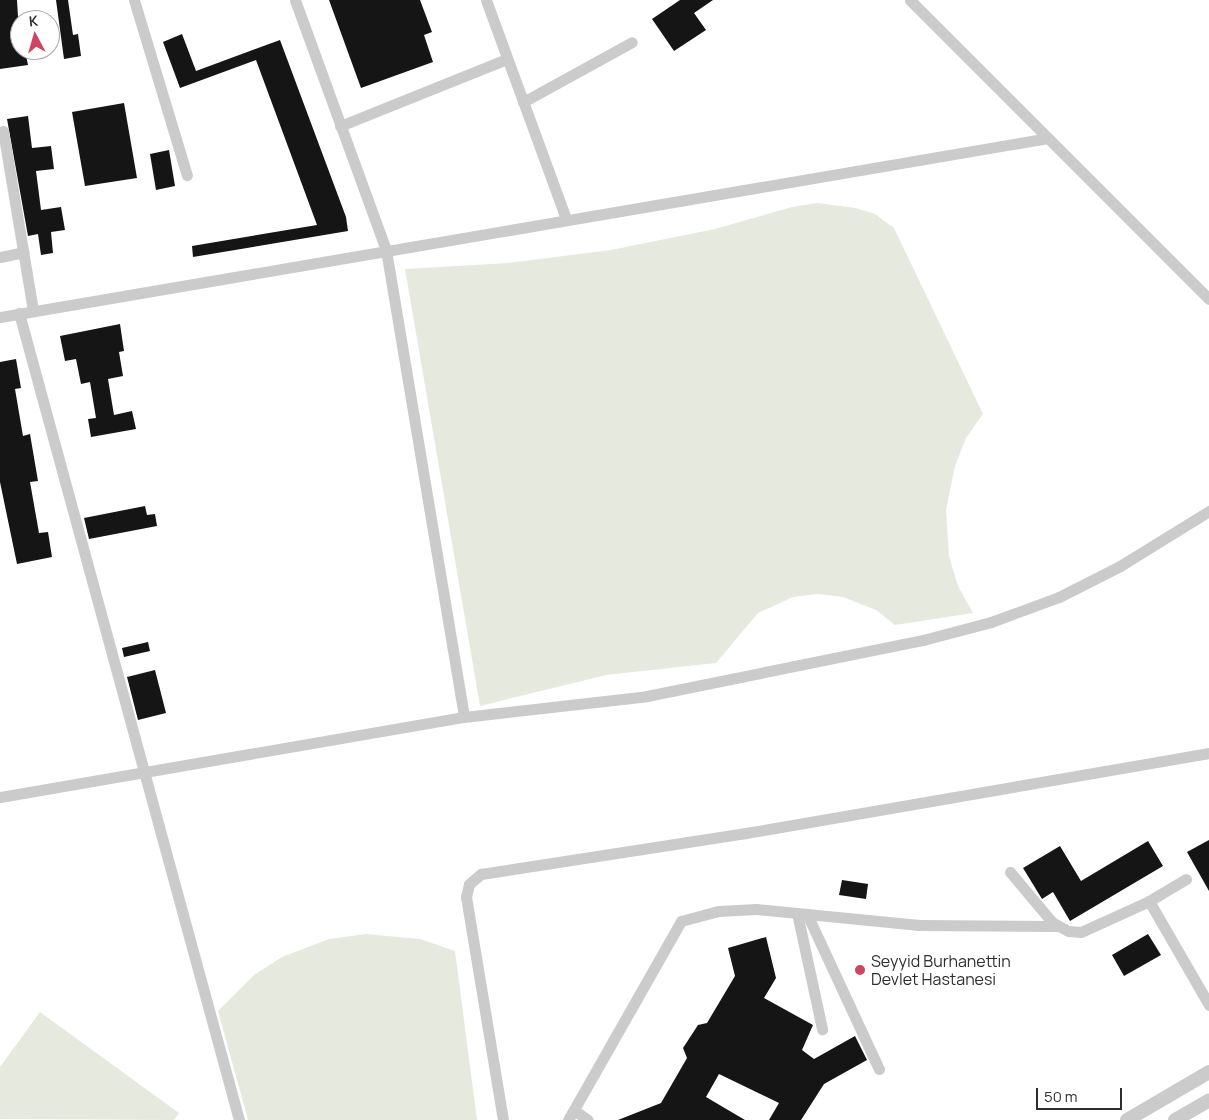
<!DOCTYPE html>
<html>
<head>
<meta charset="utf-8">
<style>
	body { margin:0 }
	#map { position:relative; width:1209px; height:1120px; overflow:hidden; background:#fff; font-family:Manrope,sans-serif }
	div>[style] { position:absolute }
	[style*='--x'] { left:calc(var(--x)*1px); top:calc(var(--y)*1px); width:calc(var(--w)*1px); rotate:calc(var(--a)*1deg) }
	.green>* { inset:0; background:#e6eade }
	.building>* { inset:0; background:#151515 }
	.minor>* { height:11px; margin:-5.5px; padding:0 5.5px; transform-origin:5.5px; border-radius:5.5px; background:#cbcbcb }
	.tertiary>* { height:14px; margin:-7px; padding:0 7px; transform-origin:7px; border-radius:7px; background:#cbcbcb }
	.dots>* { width:14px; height:14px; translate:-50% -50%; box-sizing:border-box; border:2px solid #fff; border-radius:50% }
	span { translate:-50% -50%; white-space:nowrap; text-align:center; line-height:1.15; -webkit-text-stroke:5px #fff; paint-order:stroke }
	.poi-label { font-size:16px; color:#2e2e2e }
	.left { translate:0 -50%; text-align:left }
	.north { position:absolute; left:10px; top:10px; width:50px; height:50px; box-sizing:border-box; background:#fff; border:1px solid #ababab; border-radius:50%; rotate:354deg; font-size:14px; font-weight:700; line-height:20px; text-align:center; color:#2e2e2e }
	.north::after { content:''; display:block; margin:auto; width:18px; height:22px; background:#d14461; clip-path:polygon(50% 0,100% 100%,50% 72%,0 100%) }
	.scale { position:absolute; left:1036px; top:1088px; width:86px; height:22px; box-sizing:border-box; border:2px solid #2e2e2e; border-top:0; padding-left:6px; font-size:15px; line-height:18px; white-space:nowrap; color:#2e2e2e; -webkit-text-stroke:4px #fff; paint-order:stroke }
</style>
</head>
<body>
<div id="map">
	<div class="green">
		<i style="clip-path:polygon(817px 203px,856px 208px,875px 214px,894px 228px,983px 414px,966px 438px,955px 466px,946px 510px,949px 556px,958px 586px,973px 613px,895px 625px,876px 610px,843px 597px,818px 594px,793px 597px,758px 613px,716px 663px,606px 675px,480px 706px,405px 269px,508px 263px,611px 250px,715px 229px,792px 207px)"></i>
		<i style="clip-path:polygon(366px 934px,420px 939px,455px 951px,477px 1120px,248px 1120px,218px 1011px,254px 975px,282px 957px,329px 939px)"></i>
		<i style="clip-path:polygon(40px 1012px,179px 1113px,174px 1120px,0 1119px,0 1067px)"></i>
	</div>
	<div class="building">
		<i style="clip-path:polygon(0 0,17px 0,20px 50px,25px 50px,28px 65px,0 69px)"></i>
		<i style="clip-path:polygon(56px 0,68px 0,73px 35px,78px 34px,81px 56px,64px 59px)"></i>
		<i style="clip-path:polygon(329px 0,420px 0,432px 32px,424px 35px,433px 62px,361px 88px)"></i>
		<i style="clip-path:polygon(680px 0,713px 0,694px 13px,706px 30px,674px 51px,652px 19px)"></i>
		<i style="clip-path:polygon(182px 34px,196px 71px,280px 40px,346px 217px,348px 231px,193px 257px,192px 246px,317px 225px,256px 60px,180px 88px,163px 42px)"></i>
		<i style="clip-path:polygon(124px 103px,137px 178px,85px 186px,72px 112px)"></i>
		<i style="clip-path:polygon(28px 116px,32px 148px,51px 146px,54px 169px,36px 171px,41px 210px,61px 207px,65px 230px,51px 232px,53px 253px,41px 255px,38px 234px,28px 236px,7px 119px)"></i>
		<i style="clip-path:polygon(169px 150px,175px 186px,156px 190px,150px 154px)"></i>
		<i style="clip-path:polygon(120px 324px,124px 351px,119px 352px,123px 376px,108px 379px,114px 415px,132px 411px,136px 429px,91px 437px,88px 419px,96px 418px,90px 382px,81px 384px,76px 359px,65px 361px,60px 336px)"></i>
		<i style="clip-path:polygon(16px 359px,21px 388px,15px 389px,23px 436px,30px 434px,38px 481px,30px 482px,39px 533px,48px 532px,52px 557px,17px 564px,0 482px,0 362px)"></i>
		<i style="clip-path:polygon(145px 506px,147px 515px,155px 514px,157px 526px,89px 539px,84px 518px)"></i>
		<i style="clip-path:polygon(148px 642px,150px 651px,124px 657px,122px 648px)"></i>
		<i style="clip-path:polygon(155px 670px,166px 713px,138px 720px,127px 677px)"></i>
		<i style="clip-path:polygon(1209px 840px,1209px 891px,1187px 852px)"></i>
		<i style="clip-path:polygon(1148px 841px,1163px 866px,1070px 921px,1053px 892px,1042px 899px,1023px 868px,1060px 846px,1081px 881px)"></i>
		<i style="clip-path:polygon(842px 880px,868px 884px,866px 899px,839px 895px)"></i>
		<i style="clip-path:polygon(1148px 934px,1161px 955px,1124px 976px,1112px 955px)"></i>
		<i style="clip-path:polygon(766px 937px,776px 978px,764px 998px,813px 1025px,802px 1050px,814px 1059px,855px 1036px,867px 1060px,824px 1084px,801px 1120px,769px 1120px,779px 1103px,719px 1074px,706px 1097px,745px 1120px,618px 1120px,661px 1103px,687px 1058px,683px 1048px,698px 1025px,707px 1023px,735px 976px,728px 948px)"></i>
	</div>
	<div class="minor">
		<i style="--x:134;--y:0;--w:183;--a:73.2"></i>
		<i style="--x:295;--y:0;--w:266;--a:70"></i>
		<i style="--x:386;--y:250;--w:473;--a:80.5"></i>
		<i style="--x:486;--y:0;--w:233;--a:69.9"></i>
		<i style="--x:910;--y:0;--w:423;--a:45"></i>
		<i style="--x:523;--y:102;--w:124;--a:-28.8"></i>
		<i style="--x:340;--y:126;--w:180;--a:-21.9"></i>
		<i style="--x:3;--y:131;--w:182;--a:80.5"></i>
		<i style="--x:0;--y:257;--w:24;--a:-12"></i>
		<i style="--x:19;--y:313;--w:836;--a:74.75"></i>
		<i style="--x:0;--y:317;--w:1063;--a:-9.69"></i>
		<i style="--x:0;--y:797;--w:471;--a:-9.8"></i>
		<i style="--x:464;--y:717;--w:184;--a:-6.5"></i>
		<i style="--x:647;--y:696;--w:282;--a:-11.5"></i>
		<i style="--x:923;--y:640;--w:70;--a:-14.8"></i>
		<i style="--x:991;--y:622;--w:72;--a:-20.2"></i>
		<i style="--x:1059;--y:597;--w:68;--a:-26.9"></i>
		<i style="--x:1120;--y:566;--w:105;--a:-31.7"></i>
		<i style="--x:1010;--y:872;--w:65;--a:50"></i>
		<i style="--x:1052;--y:922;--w:18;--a:29"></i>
		<i style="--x:1068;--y:931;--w:13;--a:4"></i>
		<i style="--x:1081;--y:932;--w:75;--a:-24.5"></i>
		<i style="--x:1149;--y:901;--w:43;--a:-30.7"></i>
		<i style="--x:1149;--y:901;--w:120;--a:60"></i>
		<i style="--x:797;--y:913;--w:119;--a:77.8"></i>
		<i style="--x:807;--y:914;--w:171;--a:65.1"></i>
		<i style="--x:574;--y:1110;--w:17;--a:36"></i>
		<i style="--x:503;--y:1120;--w:226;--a:-99.4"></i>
		<i style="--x:466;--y:897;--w:13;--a:-77"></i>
		<i style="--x:469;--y:884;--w:16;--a:-40"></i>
		<i style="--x:481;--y:874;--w:268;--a:-8.8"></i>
		<i style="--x:746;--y:833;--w:470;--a:-9.8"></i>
		<i style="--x:568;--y:1120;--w:229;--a:-60.4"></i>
		<i style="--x:681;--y:921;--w:39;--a:-15"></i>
		<i style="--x:719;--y:911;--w:37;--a:-3"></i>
		<i style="--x:756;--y:909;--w:164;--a:5.6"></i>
		<i style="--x:919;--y:925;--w:138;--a:0.4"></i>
	</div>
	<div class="tertiary">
		<i style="--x:1127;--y:1120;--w:95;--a:-30.3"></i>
		<i style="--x:1175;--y:1120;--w:39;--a:-30"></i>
	</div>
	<div class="dots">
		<i style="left:860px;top:970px;background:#d14461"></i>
	</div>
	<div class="poi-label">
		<span class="left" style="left:871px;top:970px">Seyyid Burhanettin<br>Devlet Hastanesi</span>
	</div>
	<div class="north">K</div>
	<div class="scale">50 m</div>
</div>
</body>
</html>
